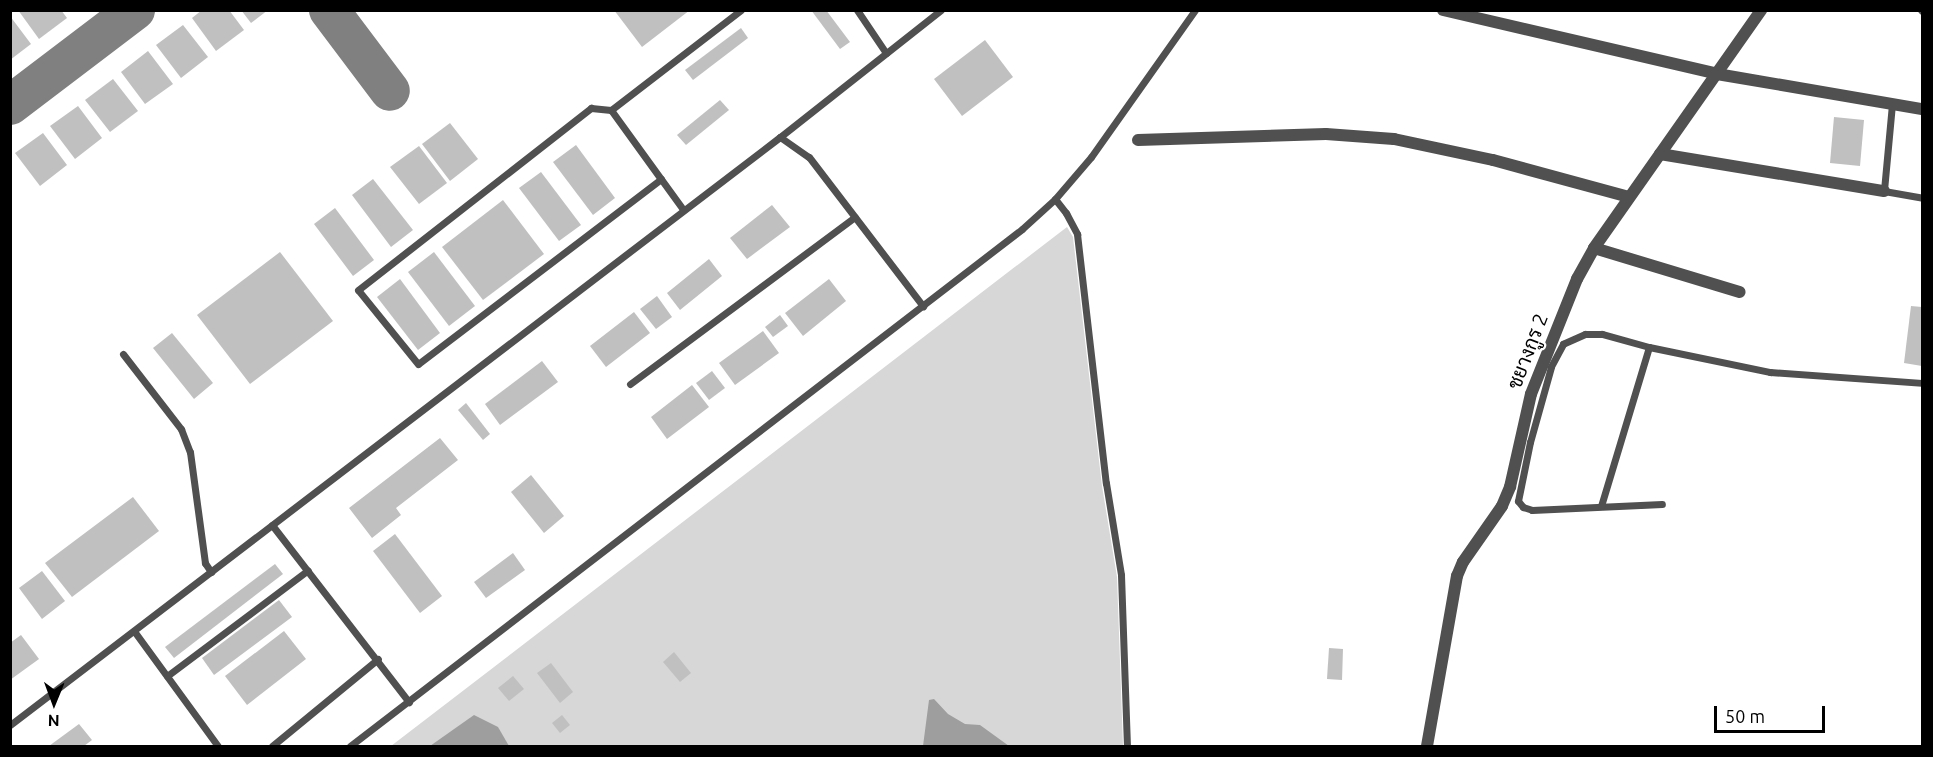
<!DOCTYPE html>
<html>
<head>
<meta charset="utf-8">
<style>
	body { margin:0 }
	#map { position:relative; width:1933px; height:757px; overflow:hidden; background:#fff; font-family:Ubuntu,Sarabun,sans-serif }
	div>[style] { position:absolute }
	[style*='--x'] { left:calc(var(--x)*1px); top:calc(var(--y)*1px); width:calc(var(--w)*1px); rotate:calc(var(--a)*1deg) }
	.green>* { inset:0; background:#d7d7d7 }
	.water>* { inset:0; background:#9e9e9e }
	.taxiway>* { height:40px; margin:-20px; padding:0 20px; transform-origin:20px; border-radius:20px; background:#808080 }
	.building>* { inset:0; background:#c0c0c0 }
	.service>* { height:7px; margin:-3.5px; padding:0 3.5px; transform-origin:3.5px; border-radius:3.5px; background:#505050 }
	.minor>* { height:12px; margin:-6px; padding:0 6px; transform-origin:6px; border-radius:6px; background:#505050 }
	span { translate:-50% -50%; white-space:nowrap; text-align:center; line-height:1.15; -webkit-text-stroke:4.5px #fff; paint-order:stroke }
	.street-label { font-size:20px; color:#000 }
	.frame { position:absolute; inset:0; border:12px solid #000; pointer-events:none }
	.north { position:absolute; left:24px; top:673px; width:60px; height:60px; -webkit-text-stroke:4px #fff; paint-order:stroke; rotate:181deg; font-size:16px; font-weight:700; line-height:24px; text-align:center; color:#000 }
	.north::after { content:''; display:block; margin:auto; width:21px; height:27px; background:#000; clip-path:polygon(50% 0,100% 100%,50% 72%,0 100%) }
	.scale { position:absolute; left:1714px; top:706px; width:111px; height:27px; box-sizing:border-box; border:3px solid #000; border-top:0; padding-left:8px; font-size:18px; line-height:21px; white-space:nowrap; color:#000; -webkit-text-stroke:4px #fff; paint-order:stroke }
</style>
</head>
<body>
<div id="map">
	<div class="green">
		<i style="clip-path:polygon(1067px 227px,1073px 237px,1102px 486px,1117px 577px,1123px 746px,391px 746px)"></i>
	</div>
	<div class="water">
		<i style="clip-path:polygon(934px 699px,948px 714px,965px 724px,980px 725px,1009px 746px,923px 746px,929px 700px)"></i>
		<i style="clip-path:polygon(474px 715px,498px 727px,509px 746px,430px 746px)"></i>
	</div>
	<div class="taxiway">
		<i style="--x:329;--y:10;--w:101;--a:53"></i>
		<i style="--x:10;--y:105;--w:157;--a:-37.2"></i>
	</div>
	<div class="building">
		<i style="clip-path:polygon(18px 10px,61px 10px,67px 18px,39px 39px)"></i>
		<i style="clip-path:polygon(202px 10px,229px 10px,244px 30px,216px 51px,192px 18px)"></i>
		<i style="clip-path:polygon(241px 10px,268px 10px,251px 23px)"></i>
		<i style="clip-path:polygon(614px 10px,690px 10px,642px 47px)"></i>
		<i style="clip-path:polygon(811px 10px,826px 10px,850px 42px,840px 49px)"></i>
		<i style="clip-path:polygon(10px 16px,31px 44px,10px 60px)"></i>
		<i style="clip-path:polygon(183px 25px,208px 57px,181px 78px,156px 45px)"></i>
		<i style="clip-path:polygon(741px 28px,748px 38px,693px 80px,685px 70px)"></i>
		<i style="clip-path:polygon(985px 40px,1013px 77px,962px 116px,934px 79px)"></i>
		<i style="clip-path:polygon(148px 51px,173px 84px,145px 104px,121px 72px)"></i>
		<i style="clip-path:polygon(113px 79px,138px 111px,110px 132px,85px 100px)"></i>
		<i style="clip-path:polygon(720px 100px,729px 110px,686px 145px,677px 135px)"></i>
		<i style="clip-path:polygon(78px 106px,102px 138px,75px 159px,50px 126px)"></i>
		<i style="clip-path:polygon(1834px 117px,1864px 120px,1860px 166px,1830px 163px)"></i>
		<i style="clip-path:polygon(450px 123px,478px 159px,450px 181px,422px 144px)"></i>
		<i style="clip-path:polygon(43px 133px,67px 165px,40px 186px,15px 153px)"></i>
		<i style="clip-path:polygon(576px 145px,615px 198px,593px 215px,553px 162px)"></i>
		<i style="clip-path:polygon(419px 146px,447px 183px,419px 204px,390px 167px)"></i>
		<i style="clip-path:polygon(541px 172px,581px 225px,559px 241px,519px 188px)"></i>
		<i style="clip-path:polygon(373px 179px,413px 230px,391px 247px,352px 195px)"></i>
		<i style="clip-path:polygon(503px 200px,544px 254px,483px 300px,442px 247px)"></i>
		<i style="clip-path:polygon(772px 205px,790px 227px,747px 259px,730px 238px)"></i>
		<i style="clip-path:polygon(335px 208px,374px 260px,353px 276px,314px 224px)"></i>
		<i style="clip-path:polygon(280px 252px,333px 321px,250px 384px,197px 315px)"></i>
		<i style="clip-path:polygon(434px 252px,475px 306px,449px 326px,408px 272px)"></i>
		<i style="clip-path:polygon(709px 259px,722px 276px,680px 310px,667px 293px)"></i>
		<i style="clip-path:polygon(400px 279px,440px 333px,418px 350px,377px 297px)"></i>
		<i style="clip-path:polygon(829px 279px,846px 301px,803px 336px,785px 313px)"></i>
		<i style="clip-path:polygon(657px 296px,672px 317px,656px 329px,640px 309px)"></i>
		<i style="clip-path:polygon(1911px 306px,1922px 307px,1922px 366px,1904px 363px)"></i>
		<i style="clip-path:polygon(634px 312px,650px 333px,606px 367px,590px 346px)"></i>
		<i style="clip-path:polygon(780px 315px,788px 326px,773px 337px,765px 327px)"></i>
		<i style="clip-path:polygon(763px 331px,779px 353px,735px 385px,719px 363px)"></i>
		<i style="clip-path:polygon(172px 333px,213px 383px,194px 399px,153px 348px)"></i>
		<i style="clip-path:polygon(542px 361px,558px 382px,500px 425px,485px 404px)"></i>
		<i style="clip-path:polygon(712px 371px,725px 388px,709px 400px,696px 383px)"></i>
		<i style="clip-path:polygon(692px 385px,709px 407px,667px 439px,651px 417px)"></i>
		<i style="clip-path:polygon(466px 403px,490px 434px,483px 440px,458px 410px)"></i>
		<i style="clip-path:polygon(440px 438px,458px 460px,396px 508px,401px 515px,372px 538px,349px 508px)"></i>
		<i style="clip-path:polygon(531px 475px,564px 516px,544px 533px,511px 492px)"></i>
		<i style="clip-path:polygon(133px 497px,159px 531px,72px 597px,45px 563px)"></i>
		<i style="clip-path:polygon(395px 534px,442px 596px,420px 613px,373px 551px)"></i>
		<i style="clip-path:polygon(513px 553px,525px 570px,486px 598px,474px 582px)"></i>
		<i style="clip-path:polygon(275px 564px,283px 574px,174px 658px,165px 647px)"></i>
		<i style="clip-path:polygon(42px 571px,65px 601px,42px 619px,19px 588px)"></i>
		<i style="clip-path:polygon(279px 600px,292px 617px,214px 675px,202px 658px)"></i>
		<i style="clip-path:polygon(284px 631px,306px 659px,247px 705px,225px 676px)"></i>
		<i style="clip-path:polygon(21px 635px,39px 659px,10px 680px,10px 643px)"></i>
		<i style="clip-path:polygon(1329px 648px,1343px 649px,1342px 680px,1327px 679px)"></i>
		<i style="clip-path:polygon(674px 652px,691px 673px,680px 682px,663px 662px)"></i>
		<i style="clip-path:polygon(551px 663px,573px 692px,560px 703px,537px 673px)"></i>
		<i style="clip-path:polygon(513px 676px,524px 689px,509px 701px,498px 688px)"></i>
		<i style="clip-path:polygon(562px 715px,570px 725px,560px 733px,552px 723px)"></i>
		<i style="clip-path:polygon(79px 724px,92px 740px,84px 746px,49px 746px)"></i>
	</div>
	<div class="service">
		<i style="--x:857;--y:10;--w:52;--a:56"></i>
		<i style="--x:1921;--y:10;--w:1;--a:45"></i>
		<i style="--x:1892;--y:104;--w:87;--a:95.3"></i>
		<i style="--x:1884;--y:191;--w:39;--a:10"></i>
		<i style="--x:611;--y:110;--w:164;--a:-37.6"></i>
		<i style="--x:780;--y:137;--w:205;--a:-38.3"></i>
		<i style="--x:661;--y:179;--w:305;--a:142.7"></i>
		<i style="--x:418;--y:364;--w:95;--a:-129"></i>
		<i style="--x:358;--y:290;--w:296;--a:-38"></i>
		<i style="--x:591;--y:108;--w:20;--a:6"></i>
		<i style="--x:611;--y:110;--w:85;--a:54.1"></i>
		<i style="--x:661;--y:179;--w:37;--a:54"></i>
		<i style="--x:1055;--y:199;--w:18;--a:52"></i>
		<i style="--x:1066;--y:213;--w:24;--a:62"></i>
		<i style="--x:1077;--y:234;--w:251;--a:83.4"></i>
		<i style="--x:1106;--y:483;--w:93;--a:80.7"></i>
		<i style="--x:1121;--y:575;--w:171;--a:88"></i>
		<i style="--x:1649;--y:347;--w:49;--a:-164.5"></i>
		<i style="--x:1602;--y:334;--w:17;--a:180"></i>
		<i style="--x:1585;--y:334;--w:24;--a:156"></i>
		<i style="--x:1563;--y:344;--w:26;--a:118"></i>
		<i style="--x:1551;--y:367;--w:78;--a:105.6"></i>
		<i style="--x:1530;--y:442;--w:60;--a:101.5"></i>
		<i style="--x:1518;--y:501;--w:8;--a:50"></i>
		<i style="--x:1523;--y:507;--w:9;--a:18"></i>
		<i style="--x:1532;--y:510;--w:130;--a:-2.6"></i>
		<i style="--x:123;--y:354;--w:95;--a:52.3"></i>
		<i style="--x:181;--y:429;--w:25;--a:69"></i>
		<i style="--x:190;--y:452;--w:112;--a:82.3"></i>
		<i style="--x:205;--y:563;--w:11;--a:56"></i>
		<i style="--x:630;--y:384;--w:280;--a:-36.6"></i>
		<i style="--x:1601;--y:506;--w:166;--a:-73.2"></i>
		<i style="--x:1649;--y:347;--w:124;--a:11.7"></i>
		<i style="--x:1770;--y:372;--w:152;--a:4.1"></i>
		<i style="--x:272;--y:525;--w:224;--a:52.3"></i>
		<i style="--x:134;--y:631;--w:142;--a:53.9"></i>
		<i style="--x:167;--y:676;--w:176;--a:-36.9"></i>
		<i style="--x:10;--y:725;--w:969;--a:-37.37"></i>
		<i style="--x:780;--y:137;--w:35;--a:35"></i>
		<i style="--x:809;--y:157;--w:188;--a:52.6"></i>
		<i style="--x:272;--y:746;--w:137;--a:-39.4"></i>
		<i style="--x:350;--y:746;--w:848;--a:-37.57"></i>
		<i style="--x:1022;--y:229;--w:45;--a:-42.3"></i>
		<i style="--x:1055;--y:199;--w:55;--a:-49.4"></i>
		<i style="--x:1091;--y:157;--w:180;--a:-54.7"></i>
	</div>
	<div class="minor">
		<i style="--x:1443;--y:10;--w:281;--a:13.1"></i>
		<i style="--x:1717;--y:74;--w:208;--a:9.7"></i>
		<i style="--x:1138;--y:140;--w:188;--a:-1.8"></i>
		<i style="--x:1326;--y:134;--w:68;--a:4.2"></i>
		<i style="--x:1394;--y:139;--w:101;--a:12"></i>
		<i style="--x:1493;--y:160;--w:141;--a:15.2"></i>
		<i style="--x:1660;--y:154;--w:227;--a:9.4"></i>
		<i style="--x:1594;--y:248;--w:152;--a:16.8"></i>
		<i style="--x:1427;--y:746;--w:173;--a:-80"></i>
		<i style="--x:1457;--y:576;--w:15;--a:-67"></i>
		<i style="--x:1463;--y:562;--w:68;--a:-55.1"></i>
		<i style="--x:1502;--y:506;--w:21;--a:-67"></i>
		<i style="--x:1510;--y:487;--w:95;--a:-77.3"></i>
		<i style="--x:1531;--y:394;--w:124;--a:-68.2"></i>
		<i style="--x:1577;--y:279;--w:35;--a:-61"></i>
		<i style="--x:1594;--y:248;--w:291;--a:-54.9"></i>
	</div>
	<div class="street-label">
		<span style="left:1527px;top:351px;rotate:-69deg">ชยางกูร 2</span>
	</div>
	<div class="frame"></div>
	<div class="north">N</div>
	<div class="scale">50 m</div>
</div>
</body>
</html>
